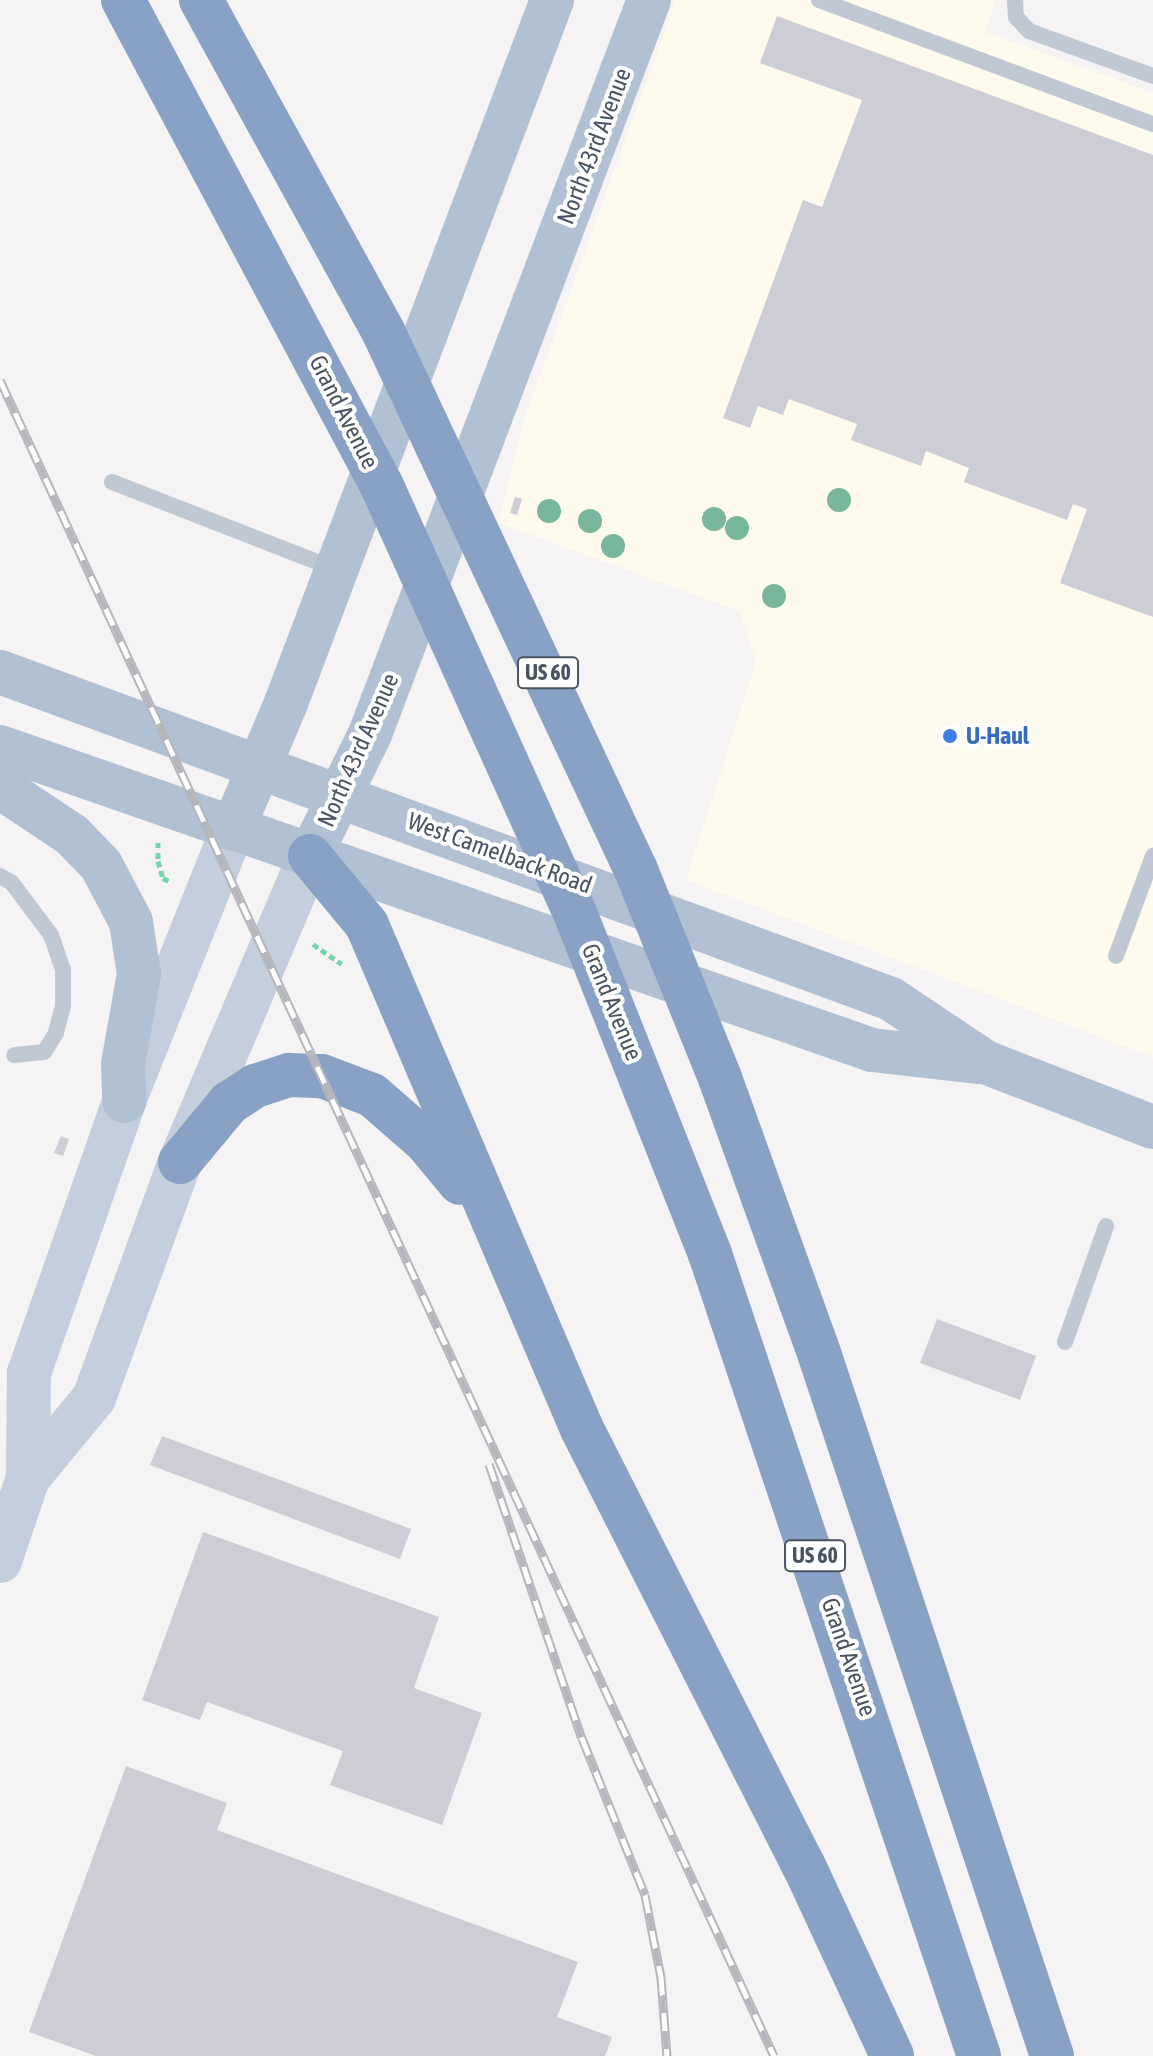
<!DOCTYPE html>
<html>
<head>
<meta charset="utf-8">
<style>
	body { margin:0 }
	#map { position:relative; width:1153px; height:2056px; overflow:hidden; background:#f5f3f3; font-family:"Asap Condensed",sans-serif }
	div>[style] { position:absolute }
	[style*='--x'] { left:calc(var(--x)*1px); top:calc(var(--y)*1px); width:calc(var(--w)*1px); rotate:calc(var(--a)*1deg) }
	.commercial>* { inset:0; background:#fefaee }
	.building>* { inset:0; background:#cdced5 }
	.path>* { height:5px; margin-top:-2.5px; transform-origin:0; background:repeating-linear-gradient(90deg,#76d4ad 0 6px,transparent 0 10px) }
	.lane>* { height:16px; margin:-8px; padding:0 8px; transform-origin:8px; border-radius:8px; background:#c0c9d3 }
	.secondary>* { height:44px; margin:-22px; padding:0 22px; transform-origin:22px; border-radius:22px; background:#c5cedc }
	.primary>* { height:44px; margin:-22px; padding:0 22px; transform-origin:22px; border-radius:22px; background:#b1c0d2 }
	.highway>* { height:44px; margin:-22px; padding:0 22px; transform-origin:22px; border-radius:22px; background:#88a1c4 }
	.rail>* { height:9px; margin-top:-4.5px; transform-origin:0; background:repeating-linear-gradient(90deg,#fff 0 18px,#b5b7bd 0 36px); box-sizing:border-box; border-block:2px solid #b5b7bd }
	.trees>* { width:24px; height:24px; margin:-12px; border-radius:50%; background:#78b79c }
	.dots>* { width:22px; height:22px; translate:-50% -50%; box-sizing:border-box; border:4px solid #fff; border-radius:50% }
	span { translate:-50% -50%; white-space:nowrap; text-align:center; line-height:1.15; -webkit-text-stroke:8px #fff; paint-order:stroke }
	.shield-label span { padding:2px 6px; background:#fff; border:2px solid; border-radius:6px; -webkit-text-stroke-width:0 }
	.shield-label { font-size:22px; color:#495462; font-weight:700 }
	.street-label { font-size:24px; color:#495462 }
	.shop-label { font-size:24px; color:#366cbe; font-weight:700 }
	.left { translate:0 -50%; text-align:left }
</style>
</head>
<body>
<div id="map">
	<div class="commercial">
		<i style="clip-path:polygon(676px 0,996px 0,985px 32px,1153px 93px,1153px 1057px,686px 880px,756px 662px,739px 611px,499px 523px,525px 417px)"></i>
	</div>
	<div class="building">
		<i style="clip-path:polygon(777px 16px,1153px 155px,1153px 617px,1060px 583px,1087px 509px,1073px 504px,1067px 520px,964px 482px,969px 468px,926px 451px,921px 466px,851px 440px,857px 424px,789px 399px,783px 415px,758px 406px,750px 428px,723px 418px,803px 200px,822px 207px,862px 100px,760px 63px)"></i>
		<i style="clip-path:polygon(515px 497px,522px 499px,517px 515px,510px 513px)"></i>
		<i style="clip-path:polygon(61px 1136px,69px 1139px,63px 1156px,54px 1153px)"></i>
		<i style="clip-path:polygon(937px 1319px,1036px 1356px,1020px 1400px,920px 1363px)"></i>
		<i style="clip-path:polygon(162px 1436px,411px 1529px,400px 1559px,150px 1465px)"></i>
		<i style="clip-path:polygon(203px 1532px,439px 1617px,414px 1688px,482px 1713px,442px 1825px,330px 1785px,343px 1751px,207px 1702px,200px 1720px,142px 1700px)"></i>
		<i style="clip-path:polygon(126px 1766px,227px 1803px,217px 1830px,578px 1962px,557px 2017px,612px 2037px,605px 2056px,96px 2056px,29px 2032px)"></i>
	</div>
	<div class="path">
		<i style="--x:158;--y:842;--w:19;--a:90"></i>
		<i style="--x:158;--y:861;--w:18;--a:74"></i>
		<i style="--x:163;--y:878;--w:9;--a:27"></i>
		<i style="--x:313;--y:944;--w:35;--a:35"></i>
	</div>
	<div class="lane">
		<i style="--x:819;--y:0;--w:356;--a:20.4"></i>
		<i style="--x:1015;--y:0;--w:17;--a:87"></i>
		<i style="--x:1016;--y:17;--w:19;--a:47"></i>
		<i style="--x:1029;--y:31;--w:132;--a:19.9"></i>
		<i style="--x:112;--y:482;--w:239;--a:21.3"></i>
		<i style="--x:0;--y:876;--w:14;--a:30"></i>
		<i style="--x:12;--y:883;--w:65;--a:53.1"></i>
		<i style="--x:51;--y:935;--w:37;--a:71"></i>
		<i style="--x:63;--y:970;--w:36;--a:90"></i>
		<i style="--x:63;--y:1006;--w:28;--a:105"></i>
		<i style="--x:56;--y:1033;--w:22;--a:122"></i>
		<i style="--x:44;--y:1052;--w:30;--a:174"></i>
		<i style="--x:1116;--y:956;--w:107;--a:-69.7"></i>
		<i style="--x:1065;--y:1342;--w:123;--a:-70.5"></i>
	</div>
	<div class="secondary">
		<i style="--x:28;--y:1478;--w:104;--a:-50.5"></i>
		<i style="--x:94;--y:1398;--w:251;--a:-70"></i>
		<i style="--x:180;--y:1162;--w:332;--a:-67"></i>
		<i style="--x:0;--y:1561;--w:88;--a:-71.4"></i>
		<i style="--x:28;--y:1478;--w:105;--a:-89.5"></i>
		<i style="--x:29;--y:1373;--w:288;--a:-70.7"></i>
		<i style="--x:124;--y:1101;--w:293;--a:-68.2"></i>
	</div>
	<div class="primary">
		<i style="--x:0;--y:672;--w:949;--a:20.15"></i>
		<i style="--x:891;--y:999;--w:113;--a:33.8"></i>
		<i style="--x:985;--y:1062;--w:180;--a:21.2"></i>
		<i style="--x:0;--y:747;--w:923;--a:19.16"></i>
		<i style="--x:872;--y:1050;--w:108;--a:6.4"></i>
		<i style="--x:0;--y:787;--w:87;--a:33.7"></i>
		<i style="--x:72;--y:835;--w:42;--a:46"></i>
		<i style="--x:101;--y:865;--w:64;--a:62.2"></i>
		<i style="--x:131;--y:922;--w:53;--a:81.3"></i>
		<i style="--x:139;--y:974;--w:91;--a:100.1"></i>
		<i style="--x:123;--y:1064;--w:37;--a:88"></i>
		<i style="--x:233;--y:829;--w:137;--a:-67.2"></i>
		<i style="--x:286;--y:703;--w:752;--a:-69.27"></i>
		<i style="--x:310;--y:856;--w:136;--a:-63.8"></i>
		<i style="--x:370;--y:734;--w:785;--a:-69.19"></i>
	</div>
	<div class="highway">
		<i style="--x:123;--y:0;--w:551;--a:61.95"></i>
		<i style="--x:382;--y:486;--w:474;--a:65.7"></i>
		<i style="--x:577;--y:918;--w:361;--a:68.4"></i>
		<i style="--x:710;--y:1254;--w:846;--a:71.46"></i>
		<i style="--x:201;--y:0;--w:378;--a:61.2"></i>
		<i style="--x:383;--y:331;--w:595;--a:64.86"></i>
		<i style="--x:636;--y:870;--w:224;--a:68"></i>
		<i style="--x:720;--y:1078;--w:295;--a:70.2"></i>
		<i style="--x:820;--y:1356;--w:737;--a:71.66"></i>
		<i style="--x:310;--y:856;--w:89;--a:50.4"></i>
		<i style="--x:367;--y:925;--w:548;--a:66.9"></i>
		<i style="--x:582;--y:1429;--w:490;--a:63.1"></i>
		<i style="--x:804;--y:1866;--w:209;--a:65.1"></i>
		<i style="--x:180;--y:1162;--w:77;--a:-50.3"></i>
		<i style="--x:229;--y:1103;--w:31;--a:-33"></i>
		<i style="--x:255;--y:1086;--w:36;--a:-18"></i>
		<i style="--x:289;--y:1075;--w:33;--a:2"></i>
		<i style="--x:322;--y:1076;--w:53;--a:20.8"></i>
		<i style="--x:372;--y:1095;--w:72;--a:41"></i>
		<i style="--x:426;--y:1142;--w:53;--a:50.3"></i>
	</div>
	<div class="rail">
		<i style="--x:0;--y:380;--w:1846;--a:65.21"></i>
		<i style="--x:489;--y:1464;--w:289;--a:71.3"></i>
		<i style="--x:582;--y:1738;--w:169;--a:68.1"></i>
		<i style="--x:645;--y:1895;--w:84;--a:79"></i>
		<i style="--x:661;--y:1977;--w:79;--a:85.7"></i>
	</div>
	<div class="trees">
		<i style="left:839px;top:500px"></i>
		<i style="left:549px;top:511px"></i>
		<i style="left:714px;top:519px"></i>
		<i style="left:590px;top:521px"></i>
		<i style="left:737px;top:528px"></i>
		<i style="left:613px;top:546px"></i>
		<i style="left:774px;top:596px"></i>
	</div>
	<div class="dots">
		<i style="left:950px;top:736px;background:#3f7fe0"></i>
	</div>
	<div class="shield-label">
		<span style="left:548px;top:673px">US 60</span>
		<span style="left:815px;top:1556px">US 60</span>
	</div>
	<div class="street-label">
		<span style="left:594px;top:146px;rotate:-69deg">North 43rd Avenue</span>
		<span style="left:344px;top:412px;rotate:63deg">Grand Avenue</span>
		<span style="left:358px;top:750px;rotate:-66deg">North 43rd Avenue</span>
		<span style="left:500px;top:853px;rotate:20deg">West Camelback Road</span>
		<span style="left:612px;top:1002px;rotate:68deg">Grand Avenue</span>
		<span style="left:849px;top:1657px;rotate:71deg">Grand Avenue</span>
	</div>
	<div class="shop-label">
		<span class="left" style="left:966px;top:736px">U-Haul</span>
	</div>
</div>
</body>
</html>
